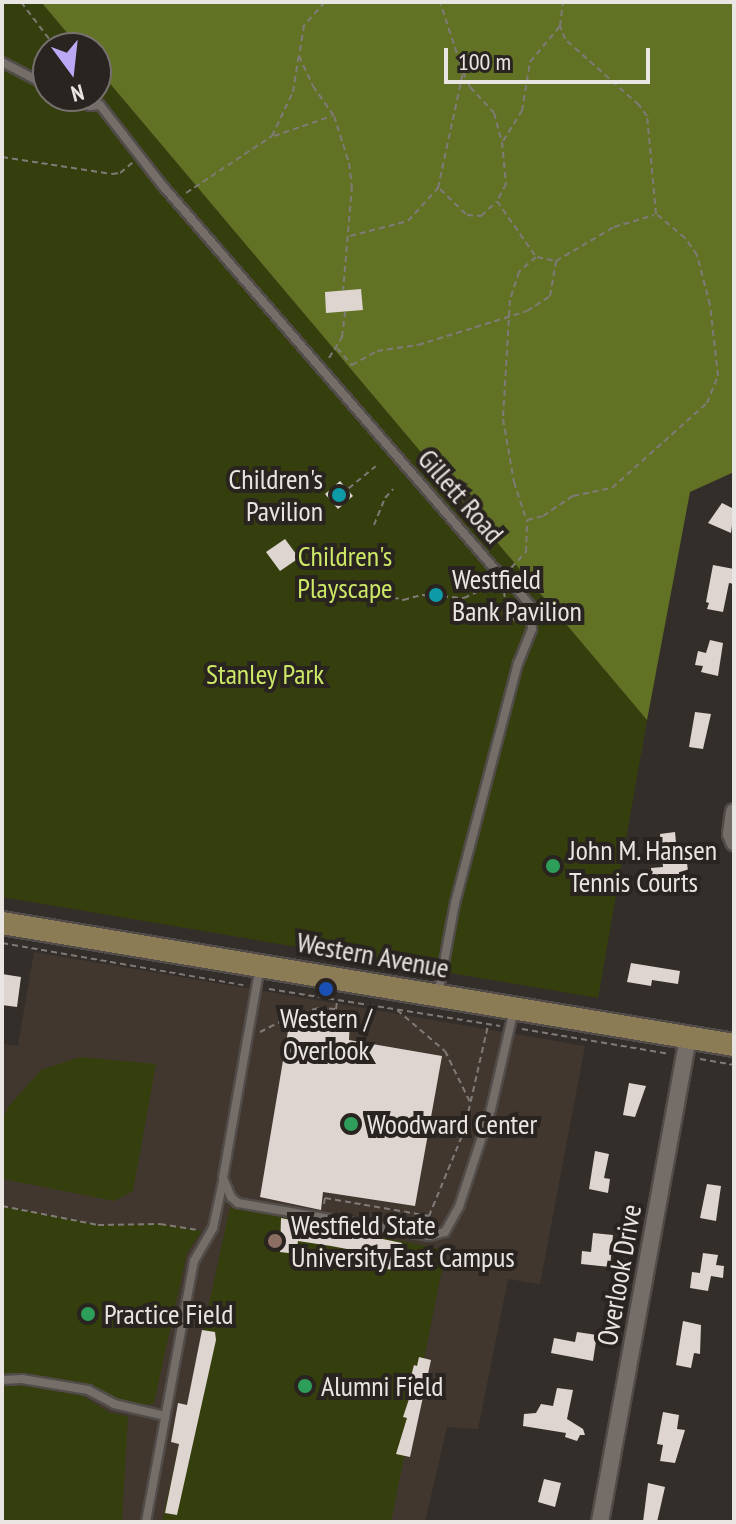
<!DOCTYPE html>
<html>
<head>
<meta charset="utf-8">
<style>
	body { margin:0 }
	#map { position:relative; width:736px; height:1524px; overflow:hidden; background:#342e2a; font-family:"PT Sans Narrow",sans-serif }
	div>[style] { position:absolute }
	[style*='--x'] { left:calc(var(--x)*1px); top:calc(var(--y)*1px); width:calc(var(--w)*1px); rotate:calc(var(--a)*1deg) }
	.built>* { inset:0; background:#41372f }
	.green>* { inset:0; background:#353f0e }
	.forest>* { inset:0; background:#627225 }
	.building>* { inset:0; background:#ded5d1 }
	.path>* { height:2px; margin-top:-1px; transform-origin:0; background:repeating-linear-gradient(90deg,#7f7a77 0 6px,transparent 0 10px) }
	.roads { filter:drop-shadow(2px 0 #514c49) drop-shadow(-2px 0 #514c49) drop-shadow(0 2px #514c49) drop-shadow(0 -2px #514c49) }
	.service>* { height:8px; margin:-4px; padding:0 4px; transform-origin:4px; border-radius:4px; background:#746d68 }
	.minor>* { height:16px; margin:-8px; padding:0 8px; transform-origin:8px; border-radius:8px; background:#746d68 }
	.secondary>* { height:22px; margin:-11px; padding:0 11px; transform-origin:11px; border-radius:11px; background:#8b7c55 }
	.dots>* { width:22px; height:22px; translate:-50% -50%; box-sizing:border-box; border:4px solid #2a2420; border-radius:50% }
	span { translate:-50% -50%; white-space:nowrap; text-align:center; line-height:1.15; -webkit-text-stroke:8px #2a2420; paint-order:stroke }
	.poi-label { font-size:28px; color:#e9e5e2 }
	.right { translate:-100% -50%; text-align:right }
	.left { translate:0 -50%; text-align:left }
	.street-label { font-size:28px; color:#e9e5e2 }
	.park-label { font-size:28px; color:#cce866 }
	.frame { position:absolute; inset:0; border:4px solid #e9e5e2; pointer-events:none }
	.north { position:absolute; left:32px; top:32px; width:80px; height:80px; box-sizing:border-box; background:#2a2420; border:2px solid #76716e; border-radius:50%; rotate:165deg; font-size:22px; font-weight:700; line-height:32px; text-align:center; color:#e9e5e2 }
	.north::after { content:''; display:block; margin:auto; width:28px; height:36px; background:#baaaf6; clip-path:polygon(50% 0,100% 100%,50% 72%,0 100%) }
	.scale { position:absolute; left:444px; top:48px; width:206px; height:36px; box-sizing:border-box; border:4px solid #e9e5e2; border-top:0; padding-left:10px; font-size:24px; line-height:28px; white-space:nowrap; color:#e9e5e2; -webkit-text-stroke:6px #2a2420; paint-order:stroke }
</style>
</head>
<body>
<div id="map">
	<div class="built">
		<i style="clip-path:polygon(34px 952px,585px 1046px,540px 1284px,508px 1279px,478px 1429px,447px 1427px,425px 1522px,2px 1522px,2px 1044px,18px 1046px)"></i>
	</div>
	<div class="green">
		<i style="clip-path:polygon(2px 2px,41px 2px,80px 48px,48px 48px,48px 96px,96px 96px,96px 67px,647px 720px,598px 998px,2px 897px)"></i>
		<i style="clip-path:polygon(80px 1057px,156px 1064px,133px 1191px,114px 1201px,3px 1179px,2px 1121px,8px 1107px,41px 1070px)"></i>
		<i style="clip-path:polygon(2px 1206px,98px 1225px,160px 1224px,202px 1231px,187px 1253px,154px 1403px,140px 1406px,121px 1404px,84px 1385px,18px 1374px,2px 1376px)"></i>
		<i style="clip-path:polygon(230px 1207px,446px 1250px,391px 1522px,162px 1522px)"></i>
		<i style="clip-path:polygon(21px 1384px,72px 1389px,110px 1413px,128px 1416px,122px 1522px,2px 1522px,2px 1385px)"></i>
	</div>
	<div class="forest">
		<i style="clip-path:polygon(41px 2px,734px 2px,734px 472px,690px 492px,647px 720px,96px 67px,96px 48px,80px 48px)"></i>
	</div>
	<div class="building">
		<i style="clip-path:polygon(361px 289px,363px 310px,326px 313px,325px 292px)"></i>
		<i style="clip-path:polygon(340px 481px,353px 496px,338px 509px,325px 494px)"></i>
		<i style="clip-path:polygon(722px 503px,734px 509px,731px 533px,708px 523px)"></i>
		<i style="clip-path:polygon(285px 539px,299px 558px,280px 571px,266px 552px)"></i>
		<i style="clip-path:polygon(713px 565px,734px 569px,734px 584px,729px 583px,723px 612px,707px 609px,709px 603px,706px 602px)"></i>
		<i style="clip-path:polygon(710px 640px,723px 643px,718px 676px,701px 672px,703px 666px,695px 665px,698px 651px,706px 653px)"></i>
		<i style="clip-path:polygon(695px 712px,711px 714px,703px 749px,689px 747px)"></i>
		<i style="clip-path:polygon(675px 832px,678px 864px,687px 863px,689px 879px,653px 882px,651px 868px,663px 867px,660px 834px)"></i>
		<i style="clip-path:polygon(631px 963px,680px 971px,678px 984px,652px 980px,651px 986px,627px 982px)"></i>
		<i style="clip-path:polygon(2px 974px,21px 977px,17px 1007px,2px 1005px)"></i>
		<i style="clip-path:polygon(350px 1018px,349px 1040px,442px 1056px,415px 1206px,323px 1192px,321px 1210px,260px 1197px,288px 1031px)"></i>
		<i style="clip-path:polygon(629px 1083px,646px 1086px,635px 1117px,623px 1115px)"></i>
		<i style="clip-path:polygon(595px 1151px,609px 1154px,604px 1178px,610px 1179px,608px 1193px,589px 1189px)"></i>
		<i style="clip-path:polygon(707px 1184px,721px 1186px,716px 1221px,700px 1218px)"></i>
		<i style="clip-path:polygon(281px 1218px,402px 1243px,399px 1257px,396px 1256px,393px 1270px,376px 1267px,379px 1255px,331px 1246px,298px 1241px,296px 1254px,280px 1252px)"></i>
		<i style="clip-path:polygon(593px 1233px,613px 1235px,610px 1267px,581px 1264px,582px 1251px,591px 1252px)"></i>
		<i style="clip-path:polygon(703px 1253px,718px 1255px,716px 1265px,724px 1266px,723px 1278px,711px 1276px,708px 1291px,690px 1288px,692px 1272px,700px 1273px)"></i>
		<i style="clip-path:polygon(683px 1321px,701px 1325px,700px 1354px,694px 1353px,691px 1368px,676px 1365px)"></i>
		<i style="clip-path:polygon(202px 1330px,215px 1332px,216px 1340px,177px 1515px,165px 1513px,179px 1444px,171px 1442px,178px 1403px,187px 1405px)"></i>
		<i style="clip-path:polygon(577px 1332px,597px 1335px,593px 1361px,551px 1353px,554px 1338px,575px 1342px)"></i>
		<i style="clip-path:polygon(419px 1357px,431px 1360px,410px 1457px,396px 1454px,407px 1418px,403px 1417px,415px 1381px,410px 1380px,414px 1365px,417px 1366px)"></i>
		<i style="clip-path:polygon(557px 1388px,573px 1390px,567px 1419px,583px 1429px,585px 1435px,580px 1435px,577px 1441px,565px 1437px,566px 1433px,523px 1426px,524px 1414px,536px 1413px,541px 1404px,553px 1406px)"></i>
		<i style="clip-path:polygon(663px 1412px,679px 1415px,677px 1429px,685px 1430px,675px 1463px,660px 1461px,663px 1445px,657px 1444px)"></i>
		<i style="clip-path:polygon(544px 1479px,561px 1483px,555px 1507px,538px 1502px)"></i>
		<i style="clip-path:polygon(648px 1483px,665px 1487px,657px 1522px,643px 1522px)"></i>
	</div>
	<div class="path">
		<i style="--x:21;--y:2;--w:58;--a:52.7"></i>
		<i style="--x:325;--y:2;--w:31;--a:132"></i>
		<i style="--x:304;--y:25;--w:31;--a:99"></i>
		<i style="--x:299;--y:56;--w:33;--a:65"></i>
		<i style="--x:313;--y:86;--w:37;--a:55"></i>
		<i style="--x:334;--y:116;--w:49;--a:72.3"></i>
		<i style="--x:349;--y:163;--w:23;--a:83"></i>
		<i style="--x:352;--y:186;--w:104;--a:94.9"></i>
		<i style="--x:463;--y:72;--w:17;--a:65"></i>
		<i style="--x:470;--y:87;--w:35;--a:47"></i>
		<i style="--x:494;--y:113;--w:30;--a:75"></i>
		<i style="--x:502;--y:142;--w:42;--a:84.6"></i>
		<i style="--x:506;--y:184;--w:19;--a:118"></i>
		<i style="--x:497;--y:201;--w:68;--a:55.1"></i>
		<i style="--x:536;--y:257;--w:23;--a:139"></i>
		<i style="--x:519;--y:272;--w:29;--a:108"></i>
		<i style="--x:510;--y:300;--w:119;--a:93.4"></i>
		<i style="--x:503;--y:419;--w:64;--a:80.1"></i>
		<i style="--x:514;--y:482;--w:39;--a:72"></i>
		<i style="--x:274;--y:136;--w:61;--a:-19"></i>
		<i style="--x:503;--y:141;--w:36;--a:-58"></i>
		<i style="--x:522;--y:111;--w:50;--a:-80.7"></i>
		<i style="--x:530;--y:62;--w:47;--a:-50.2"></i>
		<i style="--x:2;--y:157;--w:111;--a:8.8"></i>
		<i style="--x:112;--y:174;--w:8;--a:-7"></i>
		<i style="--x:120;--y:173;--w:16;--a:-40"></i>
		<i style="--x:440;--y:189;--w:37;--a:44"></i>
		<i style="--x:467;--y:215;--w:14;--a:4"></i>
		<i style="--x:481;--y:216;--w:21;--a:-43"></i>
		<i style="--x:186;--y:193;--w:103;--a:-33.5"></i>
		<i style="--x:272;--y:136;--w:49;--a:-64.5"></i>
		<i style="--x:293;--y:92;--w:36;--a:-81"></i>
		<i style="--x:350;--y:236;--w:60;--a:-14.5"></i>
		<i style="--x:408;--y:221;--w:45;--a:-47.7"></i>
		<i style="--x:438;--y:188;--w:119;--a:-77.8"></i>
		<i style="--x:463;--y:72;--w:74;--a:-108.2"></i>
		<i style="--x:537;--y:257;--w:19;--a:12"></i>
		<i style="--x:556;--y:261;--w:67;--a:-30.4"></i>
		<i style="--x:614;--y:227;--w:42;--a:-16.7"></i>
		<i style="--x:337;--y:348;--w:23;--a:49"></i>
		<i style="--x:352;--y:365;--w:29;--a:-29"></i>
		<i style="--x:377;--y:351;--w:41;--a:-8.3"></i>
		<i style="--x:418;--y:345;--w:114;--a:-17.3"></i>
		<i style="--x:527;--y:311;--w:27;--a:-33"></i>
		<i style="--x:550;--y:296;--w:36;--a:-80"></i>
		<i style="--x:329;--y:358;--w:25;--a:-58"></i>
		<i style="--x:342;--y:337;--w:25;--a:-83"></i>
		<i style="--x:333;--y:501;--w:55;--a:-39.1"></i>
		<i style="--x:374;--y:525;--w:29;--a:-68"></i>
		<i style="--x:385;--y:498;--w:12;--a:-48"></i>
		<i style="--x:511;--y:568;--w:22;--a:-47"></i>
		<i style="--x:526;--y:552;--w:32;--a:-88"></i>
		<i style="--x:527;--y:520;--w:16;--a:-14"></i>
		<i style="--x:543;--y:516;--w:36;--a:-34"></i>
		<i style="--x:573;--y:496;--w:40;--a:-12"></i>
		<i style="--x:612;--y:488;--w:127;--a:-41.8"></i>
		<i style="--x:707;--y:403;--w:29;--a:-68"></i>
		<i style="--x:718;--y:376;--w:71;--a:-96.4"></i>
		<i style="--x:710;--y:305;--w:52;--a:-104.6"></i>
		<i style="--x:697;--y:255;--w:21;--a:-125"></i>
		<i style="--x:685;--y:238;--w:38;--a:-140"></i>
		<i style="--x:656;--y:214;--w:98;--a:-95.2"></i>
		<i style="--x:647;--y:116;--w:14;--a:-126"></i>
		<i style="--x:639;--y:105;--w:99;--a:-138.3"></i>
		<i style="--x:565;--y:39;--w:14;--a:-111"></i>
		<i style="--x:560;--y:26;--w:24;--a:-83"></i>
		<i style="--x:504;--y:591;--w:18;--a:84"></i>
		<i style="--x:506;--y:609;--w:15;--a:53"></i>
		<i style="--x:383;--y:595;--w:21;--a:14"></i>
		<i style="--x:403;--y:600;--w:20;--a:-15"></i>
		<i style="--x:422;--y:595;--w:42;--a:4.1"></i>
		<i style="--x:464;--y:598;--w:21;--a:-25"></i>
		<i style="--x:2;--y:943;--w:245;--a:9.9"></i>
		<i style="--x:269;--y:989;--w:234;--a:9.1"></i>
		<i style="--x:397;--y:1010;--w:63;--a:40.5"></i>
		<i style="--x:445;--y:1051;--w:59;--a:63.9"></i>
		<i style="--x:522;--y:1029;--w:150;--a:9.6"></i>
		<i style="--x:260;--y:1032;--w:37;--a:-27"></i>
		<i style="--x:293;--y:1015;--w:27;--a:-15"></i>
		<i style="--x:319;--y:1008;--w:17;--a:3"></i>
		<i style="--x:336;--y:1009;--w:8;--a:-83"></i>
		<i style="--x:700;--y:1059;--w:35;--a:10"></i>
		<i style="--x:324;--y:1204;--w:6;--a:-81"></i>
		<i style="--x:325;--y:1198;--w:106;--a:9.8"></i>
		<i style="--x:429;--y:1216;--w:92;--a:-67.6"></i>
		<i style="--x:464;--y:1131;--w:109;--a:-77.2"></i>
		<i style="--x:2;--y:1206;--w:98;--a:11.2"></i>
		<i style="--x:98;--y:1225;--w:62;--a:-0.9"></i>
		<i style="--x:160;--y:1224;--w:38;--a:9"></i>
	</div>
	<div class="roads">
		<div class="service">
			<i style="--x:2;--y:62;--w:52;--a:27.6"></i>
			<i style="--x:68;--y:96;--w:24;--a:24"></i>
			<i style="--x:90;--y:106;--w:10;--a:-6"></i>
			<i style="--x:100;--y:105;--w:101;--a:52.2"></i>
			<i style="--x:162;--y:185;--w:505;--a:49.09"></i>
			<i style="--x:493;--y:567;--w:25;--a:40"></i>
			<i style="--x:512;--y:583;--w:28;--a:51"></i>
			<i style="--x:530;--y:605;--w:24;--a:85"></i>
			<i style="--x:532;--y:629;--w:37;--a:112"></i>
			<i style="--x:518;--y:663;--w:248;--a:104.7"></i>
			<i style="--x:455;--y:903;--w:94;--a:100.5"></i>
			<i style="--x:260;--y:966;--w:215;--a:99.9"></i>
			<i style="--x:223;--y:1178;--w:21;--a:67"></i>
			<i style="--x:231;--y:1197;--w:9;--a:41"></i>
			<i style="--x:238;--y:1203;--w:194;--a:9.8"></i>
			<i style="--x:429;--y:1236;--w:16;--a:-14"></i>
			<i style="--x:445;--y:1232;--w:29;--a:-61"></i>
			<i style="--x:459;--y:1207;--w:103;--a:-71.9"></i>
			<i style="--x:491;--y:1109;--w:103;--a:-77"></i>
			<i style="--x:2;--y:1380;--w:20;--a:-3"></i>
			<i style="--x:22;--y:1379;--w:67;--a:9.5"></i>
			<i style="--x:88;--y:1390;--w:30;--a:28"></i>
			<i style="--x:114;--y:1404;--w:52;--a:13.2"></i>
			<i style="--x:146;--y:1522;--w:265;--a:-79.6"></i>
			<i style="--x:194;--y:1261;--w:38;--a:-60"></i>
			<i style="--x:213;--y:1228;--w:48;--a:-78"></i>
		</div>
		<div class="minor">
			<i style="--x:734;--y:812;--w:22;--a:98"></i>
			<i style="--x:731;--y:834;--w:9;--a:69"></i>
			<i style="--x:600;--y:1522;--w:493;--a:-79.7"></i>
		</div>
		<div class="secondary">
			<i style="--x:2;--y:923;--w:742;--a:9.46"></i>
		</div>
	</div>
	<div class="dots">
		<i style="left:339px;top:495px;background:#0f9aa8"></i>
		<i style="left:436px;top:595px;background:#0f9aa8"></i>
		<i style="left:553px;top:866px;background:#2e9e5b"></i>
		<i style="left:326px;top:989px;background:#1a4fb4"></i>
		<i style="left:351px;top:1124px;background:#2e9e5b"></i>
		<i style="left:275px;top:1241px;background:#8d6e63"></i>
		<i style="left:88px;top:1314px;background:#2e9e5b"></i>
		<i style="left:305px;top:1386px;background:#2e9e5b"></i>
	</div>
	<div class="poi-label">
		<span class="right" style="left:323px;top:495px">Children's<br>Pavilion</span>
		<span class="left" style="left:452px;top:595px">Westfield<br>Bank Pavilion</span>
		<span class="left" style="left:569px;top:866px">John M. Hansen<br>Tennis Courts</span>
		<span style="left:326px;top:1034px">Western /<br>Overlook</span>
		<span class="left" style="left:367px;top:1124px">Woodward Center</span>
		<span class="left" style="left:291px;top:1241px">Westfield State<br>University East Campus</span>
		<span class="left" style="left:104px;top:1314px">Practice Field</span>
		<span class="left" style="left:321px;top:1386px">Alumni Field</span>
	</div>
	<div class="street-label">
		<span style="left:461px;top:496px;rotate:49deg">Gillett Road</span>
		<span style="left:373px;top:955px;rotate:10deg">Western Avenue</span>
		<span style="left:619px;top:1275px;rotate:-80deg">Overlook Drive</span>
	</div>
	<div class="park-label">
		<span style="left:345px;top:572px">Children's<br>Playscape</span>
		<span style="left:265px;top:674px">Stanley Park</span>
	</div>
	<div class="frame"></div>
	<div class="north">N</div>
	<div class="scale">100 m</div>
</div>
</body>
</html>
